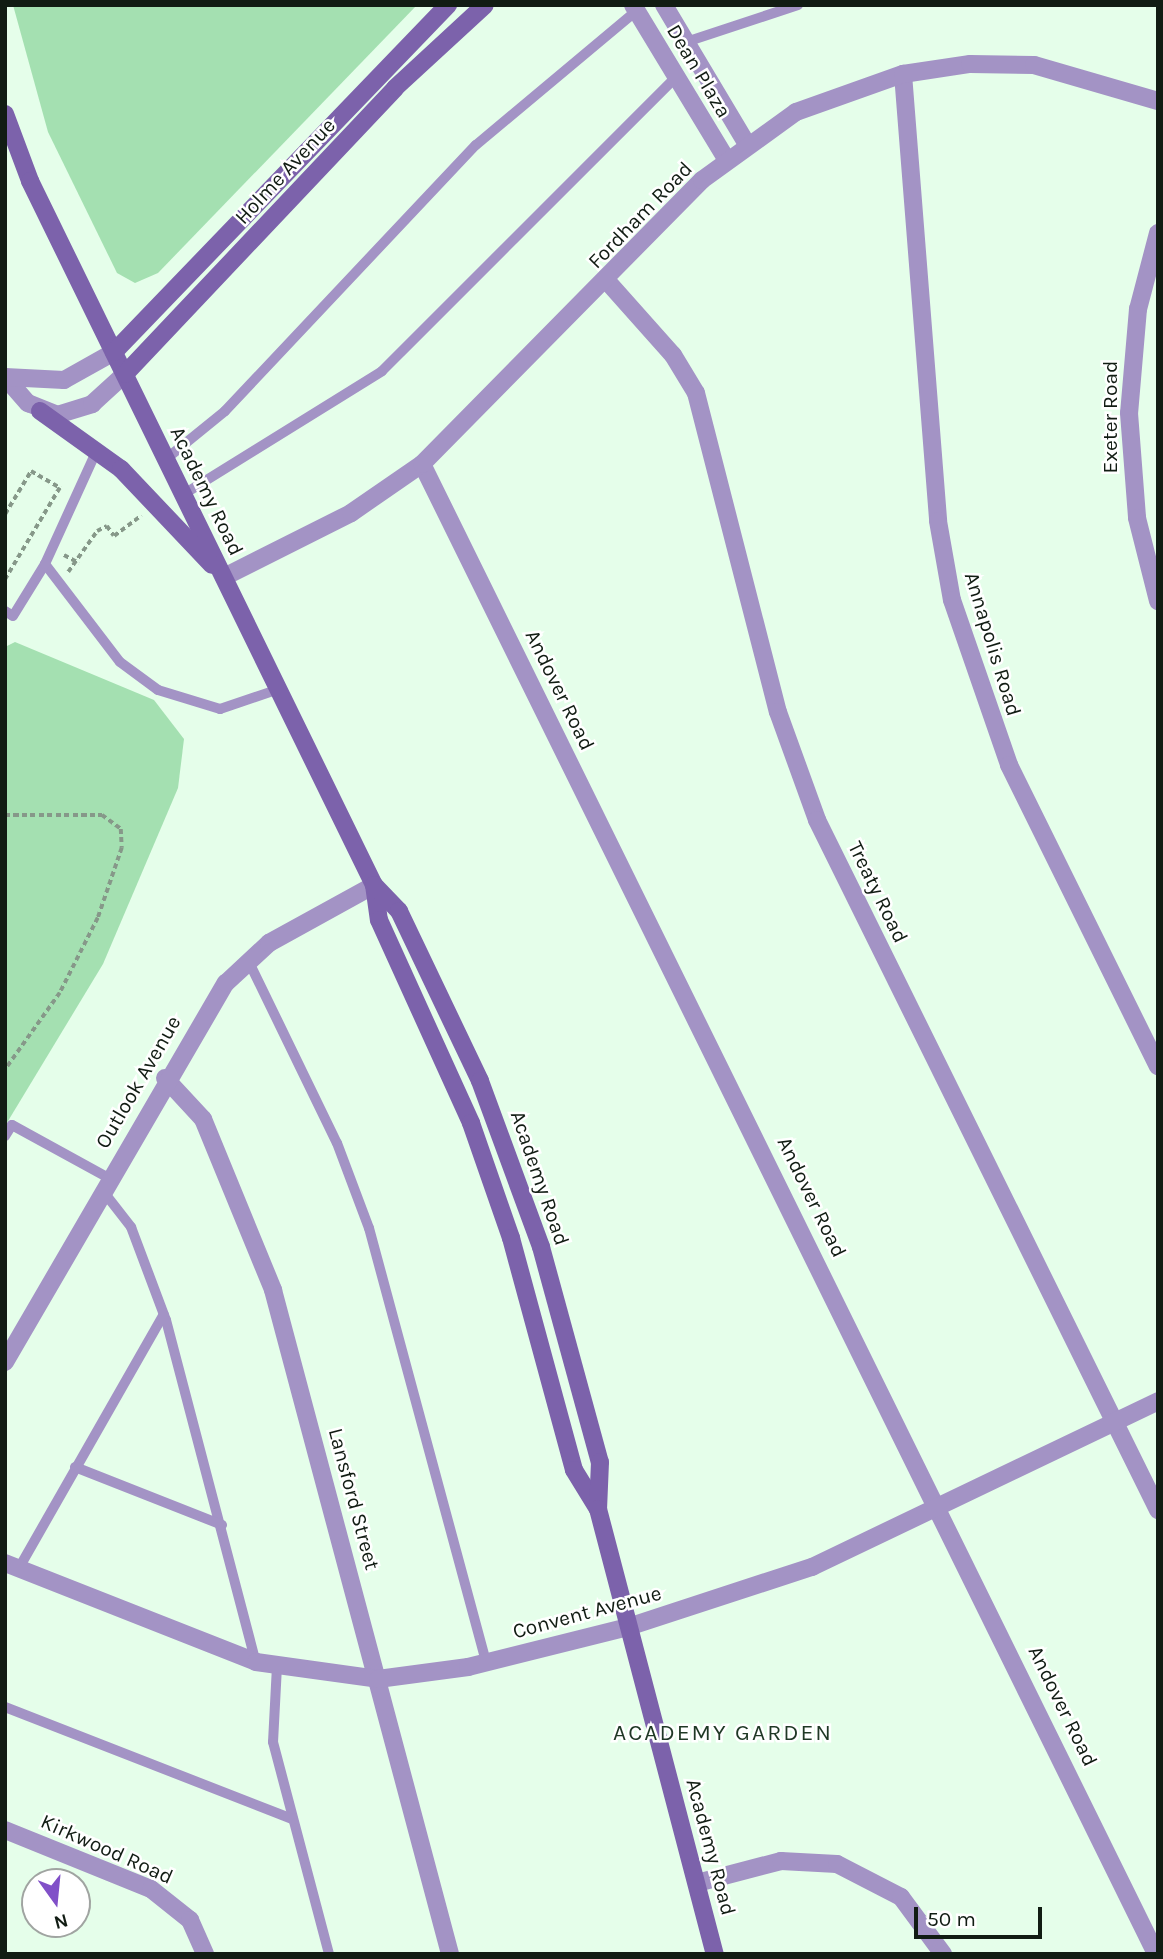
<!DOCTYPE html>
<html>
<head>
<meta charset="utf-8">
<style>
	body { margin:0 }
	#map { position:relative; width:1163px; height:1959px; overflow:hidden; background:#e5feea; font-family:Karla,sans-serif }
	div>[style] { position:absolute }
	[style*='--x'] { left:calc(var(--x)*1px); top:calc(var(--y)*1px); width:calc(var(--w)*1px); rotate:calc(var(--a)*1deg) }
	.green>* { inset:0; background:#a4e0b1 }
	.path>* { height:3.5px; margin-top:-1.75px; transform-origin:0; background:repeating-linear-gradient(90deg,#869889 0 5px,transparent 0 8.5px) }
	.service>* { height:10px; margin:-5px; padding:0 5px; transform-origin:5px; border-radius:5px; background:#a393c5 }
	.minor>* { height:18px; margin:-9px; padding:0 9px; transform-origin:9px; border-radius:9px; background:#a393c5 }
	.tertiary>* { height:18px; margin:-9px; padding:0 9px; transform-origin:9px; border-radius:9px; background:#a393c5 }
	.secondary>* { height:18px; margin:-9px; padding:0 9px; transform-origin:9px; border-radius:9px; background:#7c62ab }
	span { translate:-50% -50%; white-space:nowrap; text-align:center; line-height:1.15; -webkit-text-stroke:5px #fff; paint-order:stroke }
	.street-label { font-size:21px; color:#111c13 }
	.neighbourhood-label { font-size:23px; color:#1f3825; letter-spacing:2px }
	.frame { position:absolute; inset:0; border:7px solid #111c13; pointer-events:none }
	.north { position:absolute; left:21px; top:1868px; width:70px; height:70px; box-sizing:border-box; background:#fff; border:2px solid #a0a4a1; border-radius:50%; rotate:165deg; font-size:19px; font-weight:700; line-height:28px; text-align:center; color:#111c13 }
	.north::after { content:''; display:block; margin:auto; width:24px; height:32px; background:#8150c8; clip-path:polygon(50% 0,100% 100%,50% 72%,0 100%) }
	.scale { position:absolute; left:914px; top:1907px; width:128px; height:32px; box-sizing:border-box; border:4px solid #111c13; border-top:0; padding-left:9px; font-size:21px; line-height:24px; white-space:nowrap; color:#111c13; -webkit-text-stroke:5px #fff; paint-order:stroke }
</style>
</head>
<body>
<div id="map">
	<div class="green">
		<i style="clip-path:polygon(13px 5px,417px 5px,158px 273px,135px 283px,117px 273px,48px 132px)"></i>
		<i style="clip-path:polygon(15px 642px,154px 700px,184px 739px,178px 788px,103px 964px,5px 1126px,5px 647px)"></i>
	</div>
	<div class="path">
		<i style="--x:5;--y:514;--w:50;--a:-58.8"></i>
		<i style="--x:31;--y:471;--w:34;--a:30"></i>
		<i style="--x:60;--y:488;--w:107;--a:120.9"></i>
		<i style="--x:64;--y:555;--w:17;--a:28"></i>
		<i style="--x:68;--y:572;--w:50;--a:-54.7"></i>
		<i style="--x:97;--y:531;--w:11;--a:-27"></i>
		<i style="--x:107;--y:526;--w:12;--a:55"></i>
		<i style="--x:114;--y:536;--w:34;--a:-37"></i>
		<i style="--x:5;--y:815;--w:97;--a:0"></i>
		<i style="--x:102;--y:815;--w:24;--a:36"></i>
		<i style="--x:121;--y:829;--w:19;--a:87"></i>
		<i style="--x:122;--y:848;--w:74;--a:108.9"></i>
		<i style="--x:98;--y:918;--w:84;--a:116.9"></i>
		<i style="--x:60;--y:993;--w:95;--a:125.5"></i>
	</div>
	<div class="service">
		<i style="--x:686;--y:42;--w:118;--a:-18.3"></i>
		<i style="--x:166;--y:459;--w:76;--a:-39.1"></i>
		<i style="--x:225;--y:411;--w:366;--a:-46.7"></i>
		<i style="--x:476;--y:145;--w:209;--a:-39.9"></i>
		<i style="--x:184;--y:494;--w:233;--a:-31.8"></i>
		<i style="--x:382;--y:371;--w:416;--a:-45"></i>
		<i style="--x:45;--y:564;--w:123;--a:52.6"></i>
		<i style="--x:120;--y:662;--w:47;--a:36.4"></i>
		<i style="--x:158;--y:690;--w:65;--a:17"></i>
		<i style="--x:220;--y:709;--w:62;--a:-18.7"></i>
		<i style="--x:5;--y:611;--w:9;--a:32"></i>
		<i style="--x:13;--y:616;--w:61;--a:-58.4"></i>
		<i style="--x:45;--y:564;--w:125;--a:-65.5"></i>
		<i style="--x:248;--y:960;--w:203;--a:64.1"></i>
		<i style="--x:337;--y:1143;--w:91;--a:69.4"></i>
		<i style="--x:369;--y:1228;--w:450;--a:74.9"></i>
		<i style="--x:5;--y:1136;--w:13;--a:-58"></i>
		<i style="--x:12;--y:1125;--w:111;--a:28.7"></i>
		<i style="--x:103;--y:1191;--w:46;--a:52.1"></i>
		<i style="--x:131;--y:1227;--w:99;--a:69.4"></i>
		<i style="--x:166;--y:1320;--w:354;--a:75.3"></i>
		<i style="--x:75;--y:1467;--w:158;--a:21.5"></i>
		<i style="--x:19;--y:1568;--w:292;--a:-60.3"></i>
		<i style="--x:277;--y:1666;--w:76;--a:93"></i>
		<i style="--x:273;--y:1742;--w:219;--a:75.2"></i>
		<i style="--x:5;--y:1707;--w:309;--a:21.3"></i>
	</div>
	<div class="minor">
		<i style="--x:633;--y:5;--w:181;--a:58.8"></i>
		<i style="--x:664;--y:5;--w:162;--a:59.2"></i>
		<i style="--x:903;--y:74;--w:448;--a:85.5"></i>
		<i style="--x:938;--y:521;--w:80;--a:80"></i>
		<i style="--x:952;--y:600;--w:175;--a:70.9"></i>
		<i style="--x:1009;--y:765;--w:336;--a:63.7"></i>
		<i style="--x:1158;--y:233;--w:79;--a:104.7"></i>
		<i style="--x:1138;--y:309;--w:104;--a:94.9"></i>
		<i style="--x:1129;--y:413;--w:105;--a:85.6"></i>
		<i style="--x:1137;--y:518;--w:86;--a:75.8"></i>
		<i style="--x:607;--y:281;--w:99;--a:48.3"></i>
		<i style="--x:673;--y:355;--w:44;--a:58.8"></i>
		<i style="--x:696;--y:393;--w:329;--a:75.6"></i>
		<i style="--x:778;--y:712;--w:115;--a:70.1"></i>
		<i style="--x:817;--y:820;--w:770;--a:63.7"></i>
		<i style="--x:422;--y:464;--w:1661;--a:63.77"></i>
		<i style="--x:224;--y:577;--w:142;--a:-26.7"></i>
		<i style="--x:351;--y:513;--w:86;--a:-34.6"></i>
		<i style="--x:422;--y:464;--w:399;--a:-45.4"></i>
		<i style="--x:702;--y:180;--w:116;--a:-35.9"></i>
		<i style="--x:796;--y:112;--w:114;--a:-19.6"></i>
		<i style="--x:903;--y:74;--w:68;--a:-8.5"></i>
		<i style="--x:970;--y:64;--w:64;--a:0.9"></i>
		<i style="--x:1034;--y:65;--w:129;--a:16.2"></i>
		<i style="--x:165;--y:1078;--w:56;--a:47.2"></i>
		<i style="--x:203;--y:1119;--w:185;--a:67.7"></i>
		<i style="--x:273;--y:1290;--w:687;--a:75.07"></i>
		<i style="--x:5;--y:1362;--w:439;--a:-59.8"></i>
		<i style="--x:226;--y:983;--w:59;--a:-42.9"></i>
		<i style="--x:269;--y:943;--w:120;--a:-28.9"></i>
		<i style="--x:5;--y:1563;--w:270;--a:21.5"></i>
		<i style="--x:256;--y:1662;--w:123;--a:7.9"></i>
		<i style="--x:378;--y:1679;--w:91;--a:-7.6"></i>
		<i style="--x:468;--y:1667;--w:165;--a:-14"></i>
		<i style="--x:628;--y:1627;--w:194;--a:-18.1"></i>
		<i style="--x:812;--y:1567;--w:384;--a:-25.6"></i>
		<i style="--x:5;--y:1830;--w:157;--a:22"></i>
		<i style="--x:151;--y:1889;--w:50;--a:38.5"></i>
		<i style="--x:190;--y:1920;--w:37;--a:66"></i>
		<i style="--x:697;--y:1883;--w:87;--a:-14.7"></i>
		<i style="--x:781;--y:1861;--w:56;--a:3.1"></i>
		<i style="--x:837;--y:1864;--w:72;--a:27.3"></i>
		<i style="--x:901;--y:1897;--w:71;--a:53.6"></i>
	</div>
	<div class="tertiary">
		<i style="--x:5;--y:377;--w:35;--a:49"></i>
		<i style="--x:28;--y:403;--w:31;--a:22"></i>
		<i style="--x:57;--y:415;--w:37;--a:-17"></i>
		<i style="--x:92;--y:404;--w:45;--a:-42.3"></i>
		<i style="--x:5;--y:377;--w:59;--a:2.9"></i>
		<i style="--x:64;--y:380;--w:57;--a:-29.2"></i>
	</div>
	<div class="secondary">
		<i style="--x:5;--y:114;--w:72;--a:69.5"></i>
		<i style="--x:30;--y:181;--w:784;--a:63.96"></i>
		<i style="--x:374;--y:885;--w:35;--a:82"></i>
		<i style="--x:379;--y:920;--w:223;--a:65.6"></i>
		<i style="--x:471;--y:1123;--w:122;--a:70.8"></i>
		<i style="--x:511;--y:1238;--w:240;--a:74.8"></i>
		<i style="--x:574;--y:1470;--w:46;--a:58.4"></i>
		<i style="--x:114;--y:352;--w:482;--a:-46.1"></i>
		<i style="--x:125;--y:374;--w:393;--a:-46.6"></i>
		<i style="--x:395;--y:88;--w:122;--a:-42.7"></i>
		<i style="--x:40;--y:411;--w:100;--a:35.6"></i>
		<i style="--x:121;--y:469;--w:132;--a:46.5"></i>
		<i style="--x:374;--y:885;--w:36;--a:46"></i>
		<i style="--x:399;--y:911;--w:188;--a:64.5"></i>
		<i style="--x:480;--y:1081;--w:177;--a:69.8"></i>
		<i style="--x:541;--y:1247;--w:223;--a:74.7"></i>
		<i style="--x:600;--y:1462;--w:47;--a:92.4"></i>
		<i style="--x:598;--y:1509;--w:460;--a:75.3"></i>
	</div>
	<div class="street-label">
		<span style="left:699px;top:71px;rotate:59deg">Dean Plaza</span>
		<span style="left:285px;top:171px;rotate:-47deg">Holme Avenue</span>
		<span style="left:640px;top:215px;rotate:-46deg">Fordham Road</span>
		<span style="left:1110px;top:417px;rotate:-90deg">Exeter Road</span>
		<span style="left:207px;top:491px;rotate:64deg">Academy Road</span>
		<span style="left:993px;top:644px;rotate:73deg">Annapolis Road</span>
		<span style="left:560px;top:690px;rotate:64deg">Andover Road</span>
		<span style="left:878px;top:892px;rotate:64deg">Treaty Road</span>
		<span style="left:138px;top:1082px;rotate:-60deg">Outlook Avenue</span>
		<span style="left:540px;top:1178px;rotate:71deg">Academy Road</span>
		<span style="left:812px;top:1197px;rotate:64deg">Andover Road</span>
		<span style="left:354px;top:1499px;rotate:75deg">Lansford Street</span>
		<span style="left:587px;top:1612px;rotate:-15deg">Convent Avenue</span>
		<span style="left:1063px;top:1706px;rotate:64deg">Andover Road</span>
		<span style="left:711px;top:1847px;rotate:75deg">Academy Road</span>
		<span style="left:107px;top:1849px;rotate:24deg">Kirkwood Road</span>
	</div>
	<div class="neighbourhood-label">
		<span style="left:723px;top:1733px">ACADEMY GARDEN</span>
	</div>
	<div class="frame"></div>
	<div class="north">N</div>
	<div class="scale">50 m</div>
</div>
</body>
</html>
